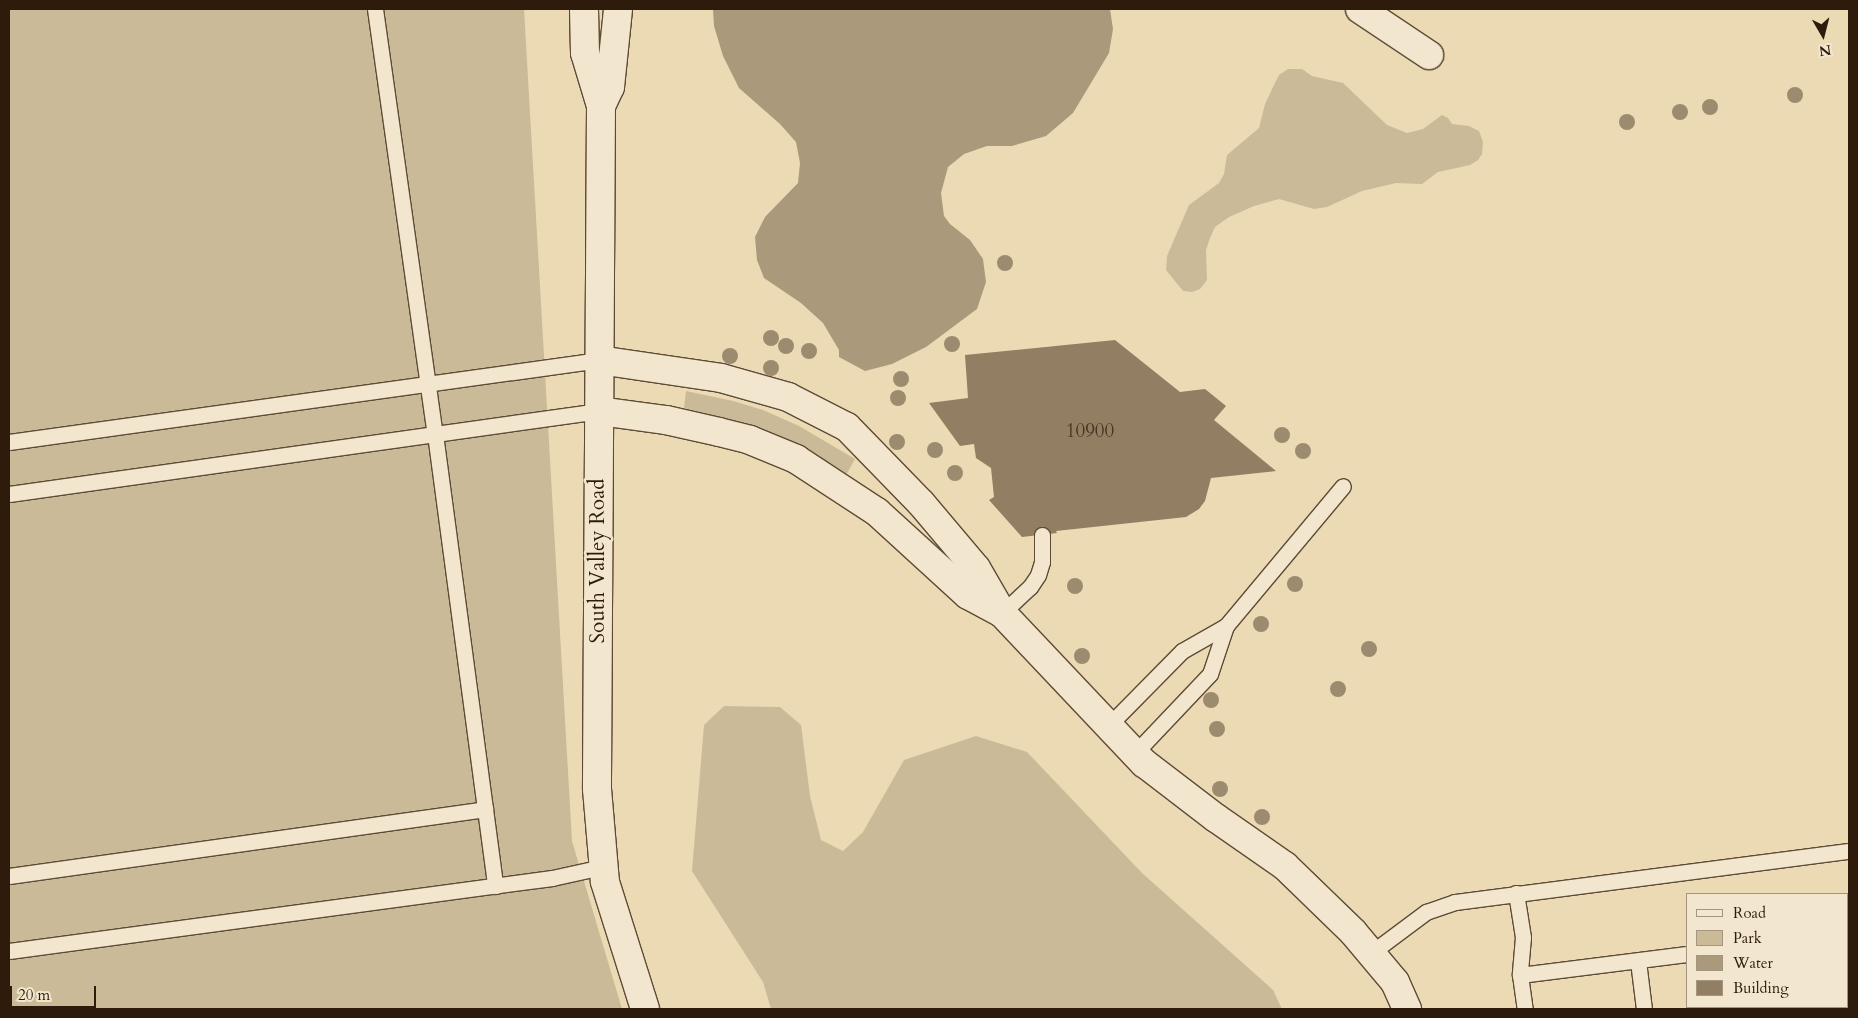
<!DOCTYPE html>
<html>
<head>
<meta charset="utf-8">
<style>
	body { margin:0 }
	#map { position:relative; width:1858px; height:1018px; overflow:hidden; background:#ebdab4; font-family:Cardo,serif }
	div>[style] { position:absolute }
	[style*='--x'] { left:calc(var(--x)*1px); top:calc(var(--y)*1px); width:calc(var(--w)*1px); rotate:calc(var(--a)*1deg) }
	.green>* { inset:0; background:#cbba97 }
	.water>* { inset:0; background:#ab997b }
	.building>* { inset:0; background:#917e63 }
	.roads { filter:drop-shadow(1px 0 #5e4b36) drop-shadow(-1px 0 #5e4b36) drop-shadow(0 1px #5e4b36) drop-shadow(0 -1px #5e4b36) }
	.service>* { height:15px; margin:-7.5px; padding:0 7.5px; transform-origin:7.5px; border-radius:7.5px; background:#f2e7ce }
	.minor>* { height:28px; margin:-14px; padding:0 14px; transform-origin:14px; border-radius:14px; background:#f2e7ce }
	.trees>* { width:16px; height:16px; margin:-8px; border-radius:50%; background:#9d8b6f }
	span { translate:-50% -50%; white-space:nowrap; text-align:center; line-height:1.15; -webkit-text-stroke:5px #f2e7ce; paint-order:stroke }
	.number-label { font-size:19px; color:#483422 }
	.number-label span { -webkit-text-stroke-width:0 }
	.street-label { font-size:21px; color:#2f1b0c }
	.frame { position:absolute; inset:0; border:10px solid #2f1b0c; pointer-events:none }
	.legend { position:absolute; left:1686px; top:893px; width:162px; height:115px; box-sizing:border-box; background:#f2e7ce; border:1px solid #a49580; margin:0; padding:6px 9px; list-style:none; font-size:15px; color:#2f1b0c }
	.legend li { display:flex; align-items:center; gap:10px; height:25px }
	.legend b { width:25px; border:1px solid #a49580 }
	.north { position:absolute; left:1798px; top:10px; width:50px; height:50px; -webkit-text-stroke:4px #f2e7ce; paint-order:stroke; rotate:172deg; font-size:14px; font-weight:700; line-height:20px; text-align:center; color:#2f1b0c }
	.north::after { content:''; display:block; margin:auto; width:18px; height:22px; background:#2f1b0c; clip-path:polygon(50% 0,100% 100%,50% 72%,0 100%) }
	.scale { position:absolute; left:10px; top:986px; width:86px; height:22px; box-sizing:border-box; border:2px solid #2f1b0c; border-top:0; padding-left:6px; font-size:15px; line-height:18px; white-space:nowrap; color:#2f1b0c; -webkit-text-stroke:4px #f2e7ce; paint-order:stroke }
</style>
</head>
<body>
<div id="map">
	<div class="green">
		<i style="clip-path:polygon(9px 9px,524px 9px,572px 841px,622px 1009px,9px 1009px)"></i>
		<i style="clip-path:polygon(1288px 69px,1302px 69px,1312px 76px,1343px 83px,1387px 125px,1407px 133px,1423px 129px,1442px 115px,1448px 118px,1452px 124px,1469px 126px,1479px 131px,1483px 142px,1482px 154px,1478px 160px,1470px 165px,1438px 172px,1422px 184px,1396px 183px,1362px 191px,1327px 207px,1314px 209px,1279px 199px,1254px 206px,1229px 217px,1215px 227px,1210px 238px,1206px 250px,1207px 280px,1200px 289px,1192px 292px,1183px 291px,1166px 270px,1167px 256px,1189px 205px,1219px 183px,1224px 174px,1227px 155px,1259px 128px,1265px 104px,1273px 87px,1279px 75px)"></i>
		<i style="clip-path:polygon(686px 391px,733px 401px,763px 410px,799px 426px,855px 459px,846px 475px,812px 453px,781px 437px,748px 424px,684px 408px)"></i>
		<i style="clip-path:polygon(724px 706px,780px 707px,801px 725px,810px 796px,821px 840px,843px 851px,863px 832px,904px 760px,976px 736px,1027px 752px,1142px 873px,1273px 990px,1282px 1009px,771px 1009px,763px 982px,692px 871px,704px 725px)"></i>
	</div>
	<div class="water">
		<i style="clip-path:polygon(713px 9px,1110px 9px,1113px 29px,1109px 53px,1073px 113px,1046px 136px,1012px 146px,987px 146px,964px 154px,948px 167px,941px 193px,944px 216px,950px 224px,970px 240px,983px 259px,986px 282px,977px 309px,926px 347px,892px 364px,865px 371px,839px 357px,839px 350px,823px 323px,801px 303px,764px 278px,757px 260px,755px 237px,765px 217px,798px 183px,800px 163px,796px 142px,780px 124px,739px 88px,723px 56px,714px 26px)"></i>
	</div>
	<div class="building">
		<i style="clip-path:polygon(1115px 340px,1180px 392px,1205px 389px,1226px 406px,1214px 420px,1276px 471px,1211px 478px,1205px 501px,1199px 509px,1186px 517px,1056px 531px,1057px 533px,1022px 537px,989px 500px,994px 497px,991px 468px,976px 458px,974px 444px,960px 446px,929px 403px,968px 398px,965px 355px)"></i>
		<i style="clip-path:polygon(1847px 988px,1849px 988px,1849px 1009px,1701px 1009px,1711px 1007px,1847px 1007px)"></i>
	</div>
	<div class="roads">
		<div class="service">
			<i style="--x:375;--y:9;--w:429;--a:82"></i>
			<i style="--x:435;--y:434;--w:456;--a:82.4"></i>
			<i style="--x:9;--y:442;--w:596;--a:-7.91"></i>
			<i style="--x:9;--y:494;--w:596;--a:-8.01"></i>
			<i style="--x:1002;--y:613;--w:38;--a:-43"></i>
			<i style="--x:1030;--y:587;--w:14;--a:-56"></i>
			<i style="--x:1038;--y:575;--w:14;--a:-73"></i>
			<i style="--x:1042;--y:562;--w:27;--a:-90"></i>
			<i style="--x:1109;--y:725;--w:104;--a:-45.4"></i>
			<i style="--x:1182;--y:651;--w:51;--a:-29.6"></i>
			<i style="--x:1226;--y:626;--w:182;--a:-50.1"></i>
			<i style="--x:1135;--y:753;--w:109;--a:-46.5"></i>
			<i style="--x:1210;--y:674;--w:51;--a:-71.6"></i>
			<i style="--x:9;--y:876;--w:481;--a:-8"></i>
			<i style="--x:1516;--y:893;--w:45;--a:81"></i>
			<i style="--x:1523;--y:937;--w:38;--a:95"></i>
			<i style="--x:1520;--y:975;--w:34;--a:82"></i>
			<i style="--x:1847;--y:934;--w:2;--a:0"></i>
			<i style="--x:9;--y:951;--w:548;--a:-7.66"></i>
			<i style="--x:552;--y:878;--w:51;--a:-12.4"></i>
			<i style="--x:1371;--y:953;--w:69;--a:-36.7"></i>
			<i style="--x:1426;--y:912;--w:31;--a:-19"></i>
			<i style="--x:1455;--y:902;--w:397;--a:-7.4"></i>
			<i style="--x:1638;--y:961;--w:48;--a:82.9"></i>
			<i style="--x:1520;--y:975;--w:168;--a:-7.2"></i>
		</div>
		<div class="minor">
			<i style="--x:584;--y:9;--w:44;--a:88.7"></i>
			<i style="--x:585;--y:53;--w:55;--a:73.2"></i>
			<i style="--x:601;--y:106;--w:683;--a:90.34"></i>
			<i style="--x:597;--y:789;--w:93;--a:85.1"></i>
			<i style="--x:605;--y:882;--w:133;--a:72.5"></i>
			<i style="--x:1360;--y:9;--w:83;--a:33.7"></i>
			<i style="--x:601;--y:106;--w:21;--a:-65"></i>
			<i style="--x:610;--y:87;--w:78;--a:-84.1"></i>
			<i style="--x:599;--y:360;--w:123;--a:8.4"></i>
			<i style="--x:721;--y:378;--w:70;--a:15.8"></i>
			<i style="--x:788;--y:397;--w:66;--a:27"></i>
			<i style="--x:847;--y:427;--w:106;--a:45.8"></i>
			<i style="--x:921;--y:503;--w:85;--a:49.8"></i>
			<i style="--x:976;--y:568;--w:52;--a:60"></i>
			<i style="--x:1002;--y:613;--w:207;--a:46.6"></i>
			<i style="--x:1144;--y:763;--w:91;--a:37.4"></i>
			<i style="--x:1216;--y:818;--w:84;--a:34.8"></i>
			<i style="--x:1285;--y:866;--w:95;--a:44.1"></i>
			<i style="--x:1353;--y:932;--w:65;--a:50"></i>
			<i style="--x:1395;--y:982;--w:30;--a:66"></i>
			<i style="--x:599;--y:411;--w:68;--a:7.7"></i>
			<i style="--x:666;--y:420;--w:54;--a:12.8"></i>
			<i style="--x:719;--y:432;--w:32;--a:14"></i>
			<i style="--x:750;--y:440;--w:50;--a:22.4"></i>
			<i style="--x:796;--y:459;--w:97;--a:33.2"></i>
			<i style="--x:877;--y:512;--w:123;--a:42.4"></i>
			<i style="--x:968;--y:595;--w:38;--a:28"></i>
		</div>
	</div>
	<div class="trees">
		<i style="left:1795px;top:95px"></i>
		<i style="left:1710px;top:107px"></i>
		<i style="left:1680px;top:112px"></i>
		<i style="left:1627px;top:122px"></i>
		<i style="left:1005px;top:263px"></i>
		<i style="left:771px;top:338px"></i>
		<i style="left:952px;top:344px"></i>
		<i style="left:786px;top:346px"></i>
		<i style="left:809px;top:351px"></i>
		<i style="left:730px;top:356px"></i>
		<i style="left:771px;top:368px"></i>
		<i style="left:901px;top:379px"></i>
		<i style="left:898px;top:398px"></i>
		<i style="left:1282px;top:435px"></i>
		<i style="left:897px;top:442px"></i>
		<i style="left:935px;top:450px"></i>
		<i style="left:1303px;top:451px"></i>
		<i style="left:955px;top:473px"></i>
		<i style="left:1295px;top:584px"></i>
		<i style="left:1075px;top:586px"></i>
		<i style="left:1261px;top:624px"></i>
		<i style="left:1369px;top:649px"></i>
		<i style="left:1082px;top:656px"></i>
		<i style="left:1338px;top:689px"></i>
		<i style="left:1211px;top:700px"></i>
		<i style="left:1217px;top:729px"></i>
		<i style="left:1220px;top:789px"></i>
		<i style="left:1262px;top:817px"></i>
	</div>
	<div class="number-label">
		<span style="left:1090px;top:432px">10900</span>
	</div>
	<div class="street-label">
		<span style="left:598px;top:561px;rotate:-90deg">South Valley Road</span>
	</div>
	<div class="frame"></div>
	<ul class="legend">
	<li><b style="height:6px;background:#f2e7ce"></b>Road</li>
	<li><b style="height:14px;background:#cbba97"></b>Park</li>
	<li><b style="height:14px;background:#ab997b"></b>Water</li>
	<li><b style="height:14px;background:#917e63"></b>Building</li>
	</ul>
	<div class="north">N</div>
	<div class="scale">20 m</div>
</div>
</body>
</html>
